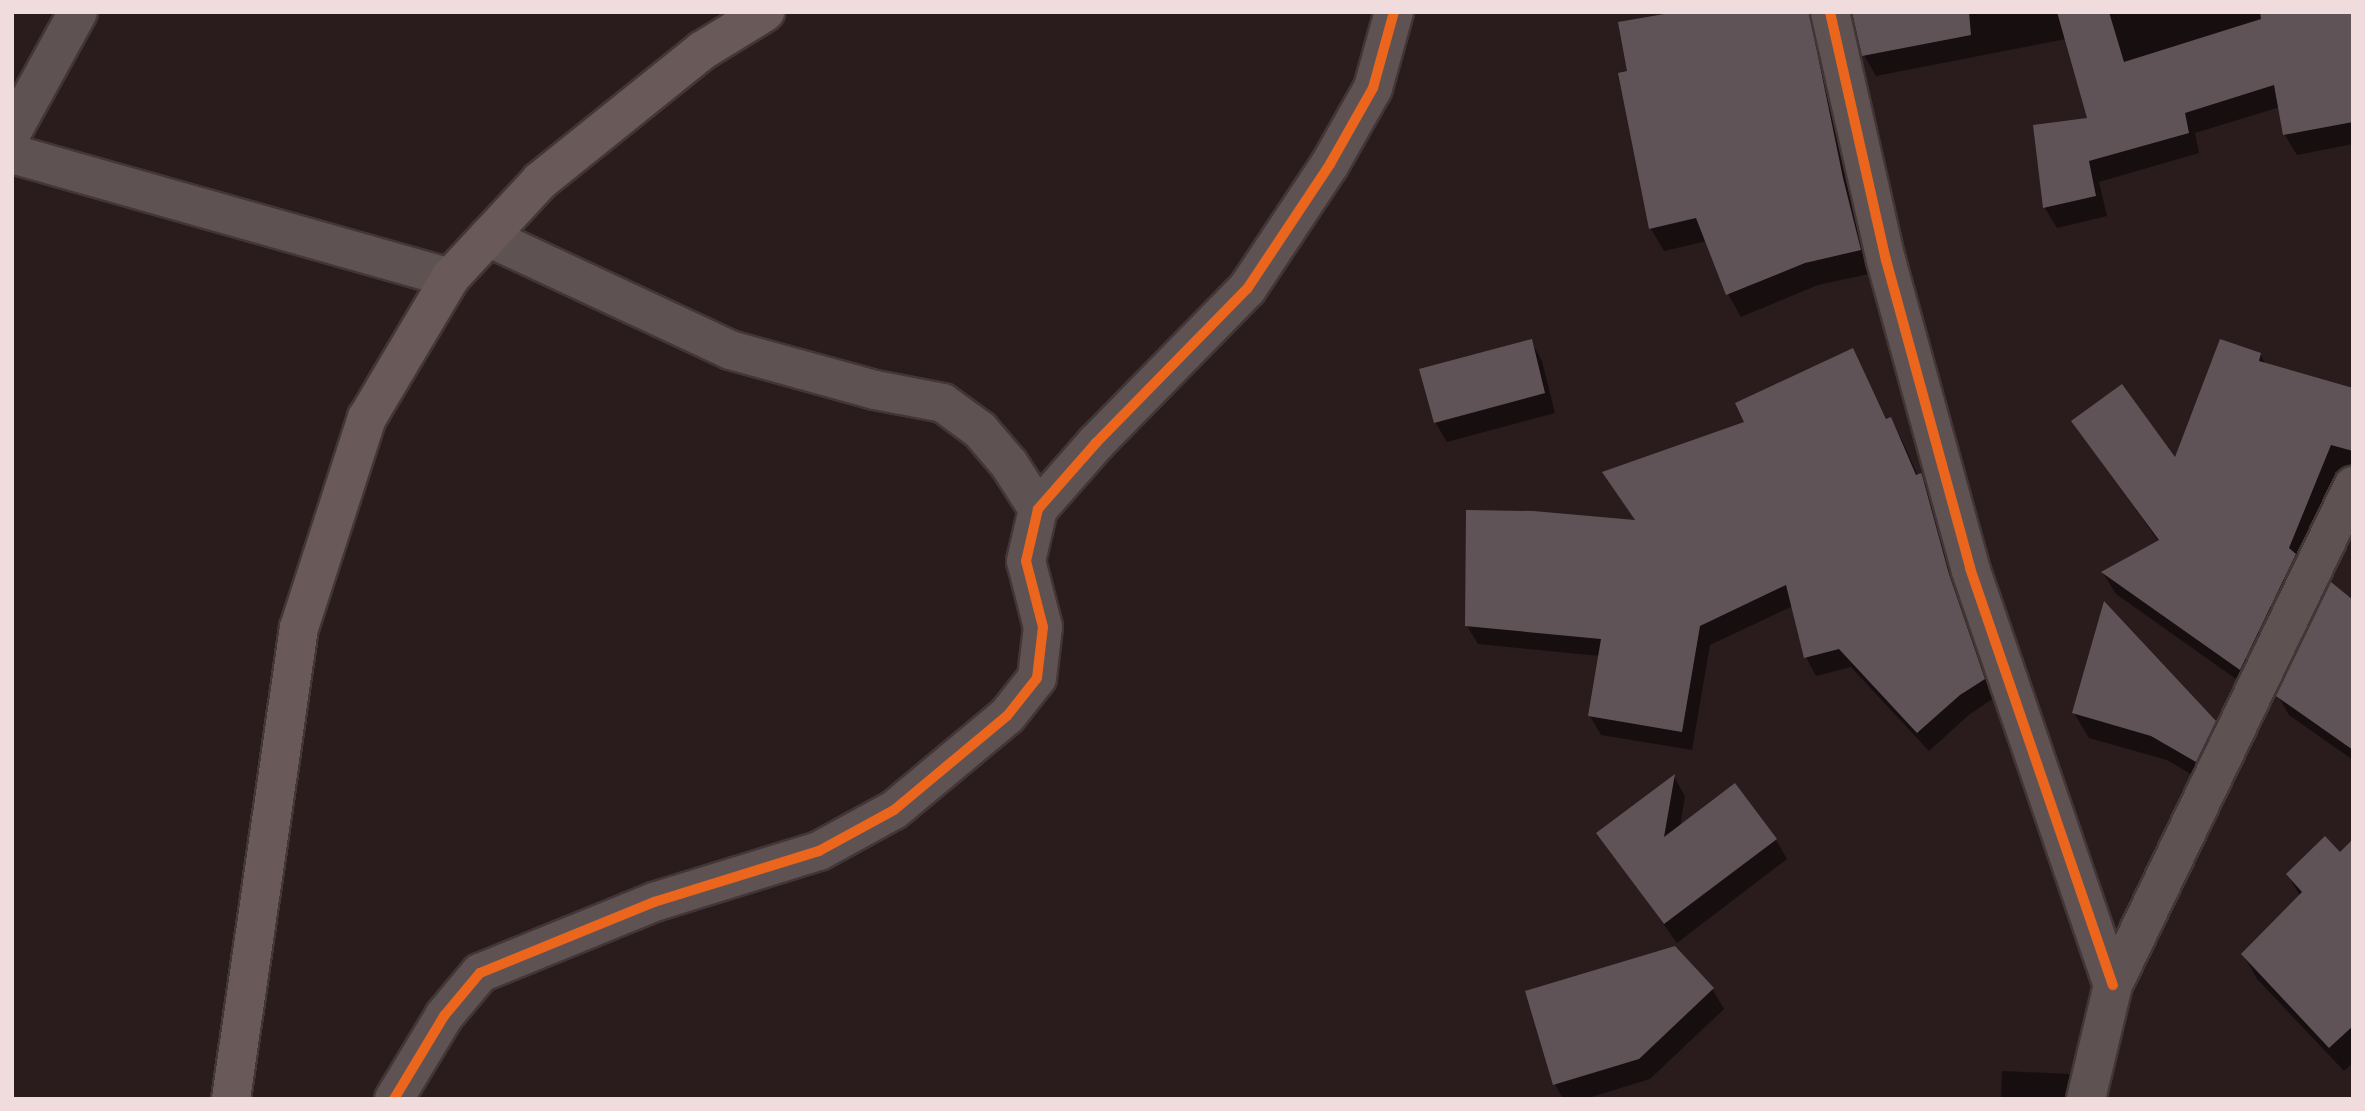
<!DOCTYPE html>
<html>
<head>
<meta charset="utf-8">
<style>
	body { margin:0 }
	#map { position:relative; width:2365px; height:1111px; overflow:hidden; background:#2a1b1d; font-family:"Exo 2",sans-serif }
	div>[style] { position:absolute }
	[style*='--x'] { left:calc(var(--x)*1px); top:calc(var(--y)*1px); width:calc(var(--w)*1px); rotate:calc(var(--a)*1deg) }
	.shadow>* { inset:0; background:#0007 }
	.building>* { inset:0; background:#605358 }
	.roads { filter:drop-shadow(2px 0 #423637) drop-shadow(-2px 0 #423637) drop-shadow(0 2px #423637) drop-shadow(0 -2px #423637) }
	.minor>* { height:38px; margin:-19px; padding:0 19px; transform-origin:19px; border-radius:19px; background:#5f5253 }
	.major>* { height:38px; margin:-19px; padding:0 19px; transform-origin:19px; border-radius:19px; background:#695958 }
	.cycleway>* { height:10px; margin:-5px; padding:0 5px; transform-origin:5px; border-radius:5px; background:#eb651d }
	span { translate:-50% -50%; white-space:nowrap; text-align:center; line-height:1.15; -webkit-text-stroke:7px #301518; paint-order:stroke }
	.frame { position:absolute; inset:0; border:14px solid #f0dcdd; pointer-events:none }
</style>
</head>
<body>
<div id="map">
	<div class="shadow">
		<i style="clip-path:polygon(1686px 12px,1815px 12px,1873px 273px,1818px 285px,1741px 317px,1728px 294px,1707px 241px,1664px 251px,1651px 229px,1620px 74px,1629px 72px)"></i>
		<i style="clip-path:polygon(1854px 12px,2353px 12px,2353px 144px,2297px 155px,2285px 135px,2280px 107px,2195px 133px,2199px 153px,2099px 182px,2107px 216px,2057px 228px,2045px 208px,2089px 120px,2066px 39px,1876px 76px,1864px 55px)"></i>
		<i style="clip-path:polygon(1531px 341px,1542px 361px,1555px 413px,1447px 442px,1435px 422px)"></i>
		<i style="clip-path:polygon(1852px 350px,1887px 420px,1891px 419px,1901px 438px,1918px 476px,1920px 475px,1932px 496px,1994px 698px,1970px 714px,1929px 751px,1851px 667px,1816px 676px,1806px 657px,1793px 606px,1710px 645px,1692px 750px,1601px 735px,1590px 716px,1600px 656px,1478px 644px,1467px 626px,1636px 522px,1605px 473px,1746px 423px)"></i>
		<i style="clip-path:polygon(2260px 354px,2266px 365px,2353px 390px,2353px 468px,2343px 466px,2253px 691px,2116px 594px,2103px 573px,2159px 542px,2074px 421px,2176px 461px)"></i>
		<i style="clip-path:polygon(2353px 602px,2353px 760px,2289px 715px,2278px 696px)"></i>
		<i style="clip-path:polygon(2074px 713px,2214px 722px,2229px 747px,2211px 786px,2167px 760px,2089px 738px)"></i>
		<i style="clip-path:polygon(1674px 777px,1685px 796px,1680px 827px,1776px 840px,1787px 859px,1677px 943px,1598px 833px)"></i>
		<i style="clip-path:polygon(2353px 868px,2353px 1063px,2344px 1071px,2257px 979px,2243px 954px,2300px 896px,2288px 875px)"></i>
		<i style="clip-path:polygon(1712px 989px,1724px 1009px,1650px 1079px,1585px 1099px,1563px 1099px,1555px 1084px)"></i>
		<i style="clip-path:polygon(2002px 1071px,2069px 1074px,2078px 1089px,2076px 1099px,2001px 1099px)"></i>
	</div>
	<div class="building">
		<i style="clip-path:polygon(1676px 12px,1809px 12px,1843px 178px,1861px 250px,1805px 263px,1726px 295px,1696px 218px,1649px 229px,1618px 73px,1627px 71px,1618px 22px)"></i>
		<i style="clip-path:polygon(1852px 12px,1969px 12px,1971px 35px,1862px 56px)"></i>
		<i style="clip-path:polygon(2057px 12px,2109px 12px,2124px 62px,2261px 19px,2260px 12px,2353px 12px,2353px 122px,2283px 135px,2274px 85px,2185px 113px,2189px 133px,2089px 161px,2096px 196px,2043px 208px,2033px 125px,2087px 118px)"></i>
		<i style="clip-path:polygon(1532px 339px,1545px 393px,1434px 423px,1419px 369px)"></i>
		<i style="clip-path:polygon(2220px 339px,2261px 353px,2259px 361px,2353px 388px,2353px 451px,2331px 445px,2289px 548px,2296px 554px,2240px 670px,2101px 572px,2159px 540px,2071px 421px,2122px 384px,2175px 457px)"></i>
		<i style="clip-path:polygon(1853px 348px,1886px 419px,1891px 417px,1916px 475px,1921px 473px,1922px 475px,1949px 574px,1985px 679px,1960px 695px,1917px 733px,1839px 649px,1804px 658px,1786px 585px,1700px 626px,1682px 732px,1588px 716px,1601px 639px,1465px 626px,1466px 510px,1533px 511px,1635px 520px,1602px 472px,1744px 422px,1735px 403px)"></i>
		<i style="clip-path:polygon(2331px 582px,2353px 600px,2353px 750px,2276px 696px)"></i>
		<i style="clip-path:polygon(2104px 601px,2216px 721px,2196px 762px,2151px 736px,2072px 713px)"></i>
		<i style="clip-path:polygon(1675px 774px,1664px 837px,1735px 783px,1777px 839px,1664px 924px,1596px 833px)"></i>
		<i style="clip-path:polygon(2325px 836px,2340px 852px,2353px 839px,2353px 1026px,2329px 1048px,2241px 954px,2302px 892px,2286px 874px)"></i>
		<i style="clip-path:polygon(1675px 946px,1714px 988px,1639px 1059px,1553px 1085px,1525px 991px)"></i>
	</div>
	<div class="roads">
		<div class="minor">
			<i style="--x:1830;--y:12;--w:254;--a:77.3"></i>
			<i style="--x:1886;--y:260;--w:319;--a:74.7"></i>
			<i style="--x:1970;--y:568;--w:441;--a:71.1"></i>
			<i style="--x:12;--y:132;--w:137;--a:-61.2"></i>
			<i style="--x:12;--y:154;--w:455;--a:15.8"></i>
			<i style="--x:488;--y:237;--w:267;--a:25"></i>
			<i style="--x:730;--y:350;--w:150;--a:15.4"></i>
			<i style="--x:875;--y:390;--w:69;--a:10.8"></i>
			<i style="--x:943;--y:403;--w:46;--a:36.1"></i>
			<i style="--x:980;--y:430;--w:45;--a:49.5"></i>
			<i style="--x:1009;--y:464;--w:54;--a:57.2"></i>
			<i style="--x:394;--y:1099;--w:97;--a:-58.9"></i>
			<i style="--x:444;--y:1016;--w:56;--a:-50.1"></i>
			<i style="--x:480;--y:973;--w:188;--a:-22.2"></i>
			<i style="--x:654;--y:902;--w:173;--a:-17.2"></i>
			<i style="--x:819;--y:851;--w:85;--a:-28.7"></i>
			<i style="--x:894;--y:810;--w:147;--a:-39.8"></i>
			<i style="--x:1007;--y:716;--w:48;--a:-51.7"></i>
			<i style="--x:1037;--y:678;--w:51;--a:-83.3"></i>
			<i style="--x:1043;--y:627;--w:68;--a:-104.4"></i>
			<i style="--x:1026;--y:561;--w:53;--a:-77"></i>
			<i style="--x:1038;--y:509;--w:88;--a:-48.7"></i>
			<i style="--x:1096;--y:443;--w:216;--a:-45.6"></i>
			<i style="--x:1247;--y:289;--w:150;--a:-56.4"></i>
			<i style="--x:1330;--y:164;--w:87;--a:-60.5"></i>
			<i style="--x:1373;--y:88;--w:79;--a:-74.6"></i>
			<i style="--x:2086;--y:1099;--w:117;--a:-76.7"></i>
			<i style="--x:2113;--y:985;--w:554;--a:-64.31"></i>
		</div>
		<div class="major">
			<i style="--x:231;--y:1099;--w:476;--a:-81.8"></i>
			<i style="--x:299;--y:628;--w:221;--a:-72.1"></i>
			<i style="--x:367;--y:418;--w:163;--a:-59.3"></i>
			<i style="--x:450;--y:278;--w:132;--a:-47.1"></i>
			<i style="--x:540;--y:181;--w:209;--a:-38.8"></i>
			<i style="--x:703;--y:50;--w:73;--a:-31.5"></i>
		</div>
	</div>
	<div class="cycleway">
		<i style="--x:1830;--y:12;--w:254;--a:77.3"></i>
		<i style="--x:1886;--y:260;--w:319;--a:74.7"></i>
		<i style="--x:1970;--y:568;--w:441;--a:71.1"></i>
		<i style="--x:394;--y:1099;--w:97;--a:-58.9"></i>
		<i style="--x:444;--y:1016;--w:56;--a:-50.1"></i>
		<i style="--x:480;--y:973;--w:188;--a:-22.2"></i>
		<i style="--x:654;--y:902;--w:173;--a:-17.2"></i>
		<i style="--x:819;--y:851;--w:85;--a:-28.7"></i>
		<i style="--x:894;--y:810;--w:147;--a:-39.8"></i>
		<i style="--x:1007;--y:716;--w:48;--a:-51.7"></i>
		<i style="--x:1037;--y:678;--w:51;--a:-83.3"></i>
		<i style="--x:1043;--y:627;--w:68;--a:-104.4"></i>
		<i style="--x:1026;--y:561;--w:53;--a:-77"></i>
		<i style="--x:1038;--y:509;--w:88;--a:-48.7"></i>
		<i style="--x:1096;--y:443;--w:216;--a:-45.6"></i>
		<i style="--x:1247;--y:289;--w:150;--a:-56.4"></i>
		<i style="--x:1330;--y:164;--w:87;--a:-60.5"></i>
		<i style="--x:1373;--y:88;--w:79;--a:-74.6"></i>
	</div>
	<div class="frame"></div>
</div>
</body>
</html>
